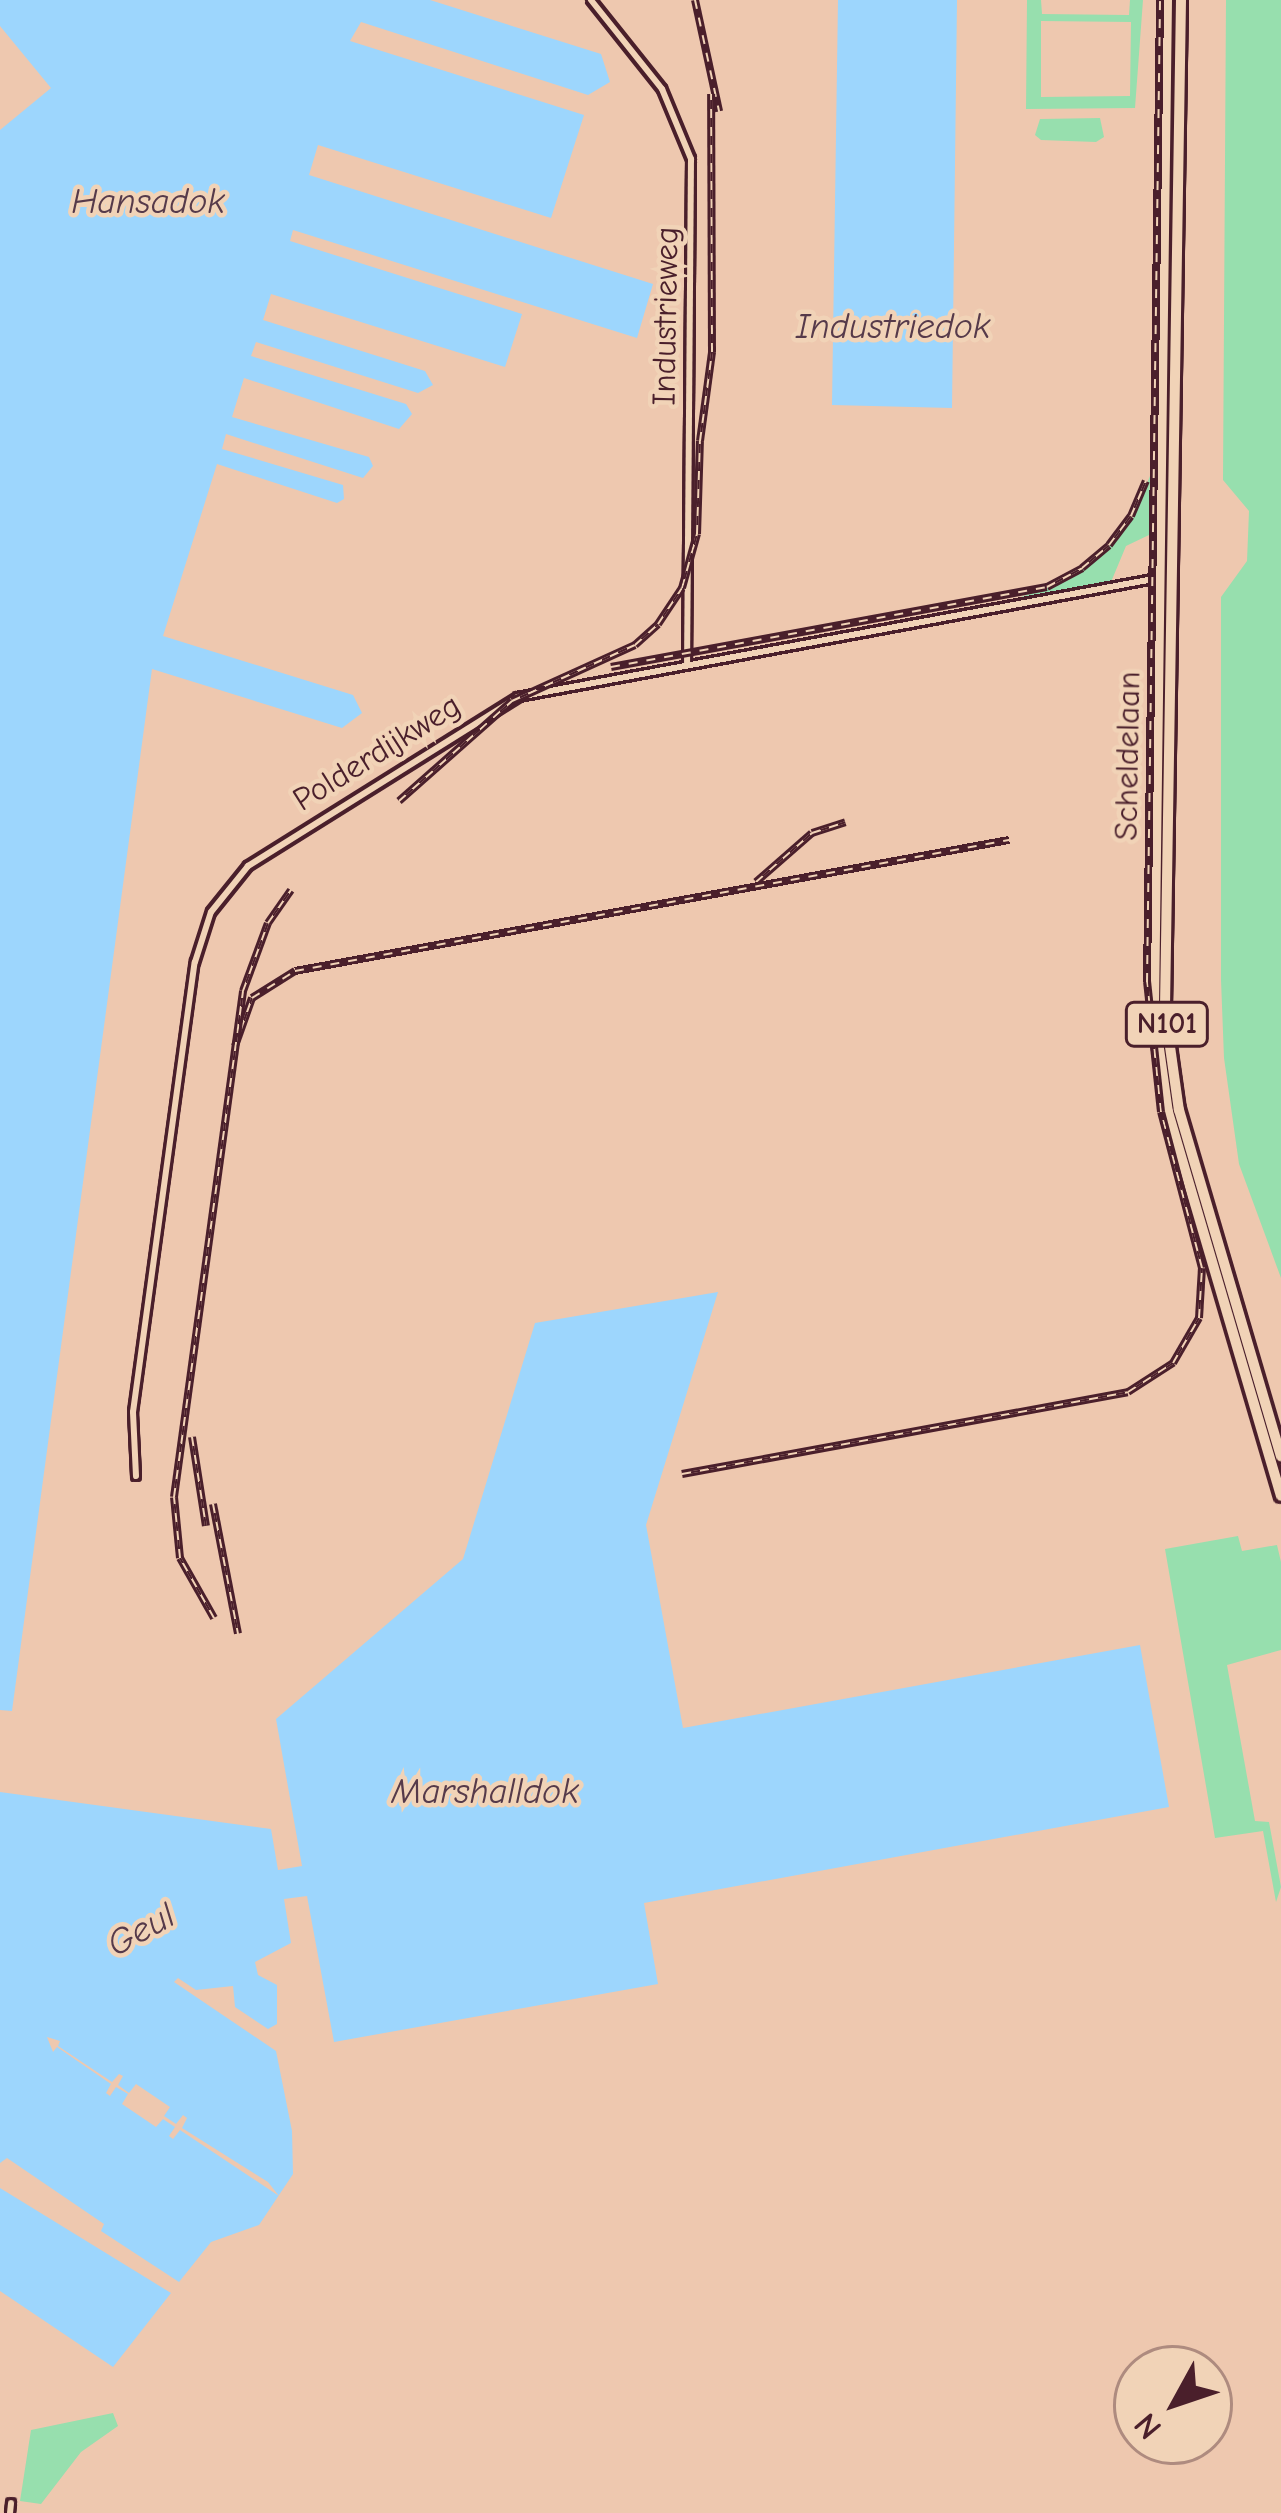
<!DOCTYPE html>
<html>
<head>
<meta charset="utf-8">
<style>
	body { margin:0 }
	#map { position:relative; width:1281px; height:2513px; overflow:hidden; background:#eec8af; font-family:"Comic Neue",sans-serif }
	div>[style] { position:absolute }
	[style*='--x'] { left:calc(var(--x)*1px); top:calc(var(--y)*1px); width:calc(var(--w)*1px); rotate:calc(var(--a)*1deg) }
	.green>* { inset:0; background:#97dfae }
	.water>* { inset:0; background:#9dd6fd }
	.pier>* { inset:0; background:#eec8af }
	.roads { filter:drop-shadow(3px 0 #4a1f2b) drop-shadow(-3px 0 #4a1f2b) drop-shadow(0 3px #4a1f2b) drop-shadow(0 -3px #4a1f2b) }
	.street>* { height:6px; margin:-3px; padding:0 3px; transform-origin:3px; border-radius:3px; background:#f1d3b7 }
	.primary>* { height:10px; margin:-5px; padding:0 5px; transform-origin:5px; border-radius:5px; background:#f1d3b7 }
	.rail>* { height:8px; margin-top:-4px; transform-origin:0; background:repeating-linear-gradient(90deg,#f1d3b7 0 9px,#4a1f2b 0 18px); box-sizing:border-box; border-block:3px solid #4a1f2b }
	span { translate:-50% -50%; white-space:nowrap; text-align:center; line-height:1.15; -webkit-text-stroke:9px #f1d3b7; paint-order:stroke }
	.shield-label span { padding:3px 9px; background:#f1d3b7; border:3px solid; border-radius:9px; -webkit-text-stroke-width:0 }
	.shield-label { font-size:30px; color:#4a1f2b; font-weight:700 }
	.street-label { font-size:33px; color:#4a1f2b }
	.water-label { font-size:36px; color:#563a4a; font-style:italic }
	.north { position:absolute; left:1113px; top:2345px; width:120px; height:120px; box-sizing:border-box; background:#f1d3b7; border:3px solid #ae8b7f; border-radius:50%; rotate:230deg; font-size:33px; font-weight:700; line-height:48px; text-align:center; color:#4a1f2b }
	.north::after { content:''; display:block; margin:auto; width:42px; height:54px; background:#4a1f2b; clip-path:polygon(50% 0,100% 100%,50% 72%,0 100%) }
</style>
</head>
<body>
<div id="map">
	<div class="green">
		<i style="clip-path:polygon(evenodd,1027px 0,1041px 0,1042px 14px,1129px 15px,1130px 0,1143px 0,1135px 108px,1026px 109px,1027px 0,1041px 21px,1131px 22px,1130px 96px,1041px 97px,1041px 21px)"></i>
		<i style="clip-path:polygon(1226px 0,1281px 0,1281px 1278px,1239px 1164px,1224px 1058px,1221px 980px,1221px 597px,1247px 561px,1249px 511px,1223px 480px)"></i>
		<i style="clip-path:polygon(1100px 118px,1104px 137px,1096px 142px,1041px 140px,1035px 135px,1040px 119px)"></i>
		<i style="clip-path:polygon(1150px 476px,1149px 535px,1126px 546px,1111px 582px,1015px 599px,1066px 581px,1099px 558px,1132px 520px)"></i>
		<i style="clip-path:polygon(1238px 1536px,1242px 1551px,1277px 1545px,1281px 1562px,1281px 1650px,1227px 1665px,1255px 1821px,1269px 1822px,1281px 1887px,1276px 1902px,1263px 1831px,1215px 1838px,1165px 1549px)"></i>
		<i style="clip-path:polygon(113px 2413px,118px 2426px,81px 2452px,41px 2504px,20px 2501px,31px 2430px)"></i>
	</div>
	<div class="water">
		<i style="clip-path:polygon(0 0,430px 0,601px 54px,610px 82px,588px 95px,361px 22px,350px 41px,584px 115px,551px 218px,318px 145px,309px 175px,653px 284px,637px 338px,293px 230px,290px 241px,522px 314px,505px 367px,271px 294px,263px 320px,425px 371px,433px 385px,418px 393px,256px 342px,251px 356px,406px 404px,412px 414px,399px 429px,244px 378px,232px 417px,369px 457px,373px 466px,363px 478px,226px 434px,222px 449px,343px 485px,344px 499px,337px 503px,217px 464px,163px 636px,353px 695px,362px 713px,342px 728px,152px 669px,12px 1711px,0 1710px,0 130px,51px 88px,0 26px)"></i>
		<i style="clip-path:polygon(838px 0,957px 0,952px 408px,832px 405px)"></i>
		<i style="clip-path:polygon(718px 1292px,646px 1525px,683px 1728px,1140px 1645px,1169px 1807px,644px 1903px,658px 1984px,334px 2042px,307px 1896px,284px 1899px,291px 1943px,255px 1962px,258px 1975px,277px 1985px,277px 2024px,268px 2029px,235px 2007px,233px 1986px,196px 1990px,178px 1978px,174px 1982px,276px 2051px,292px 2131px,293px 2174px,259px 2225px,211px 2242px,179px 2282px,101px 2231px,104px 2224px,7px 2158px,0 2163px,0 1792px,271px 1829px,278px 1870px,302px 1866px,276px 1719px,463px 1559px,535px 1323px)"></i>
		<i style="clip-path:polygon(0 2188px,171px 2293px,113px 2367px,0 2291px)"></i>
	</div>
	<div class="pier">
		<i style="clip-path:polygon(47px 2037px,60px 2041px,58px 2046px,112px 2082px,119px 2074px,123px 2076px,118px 2085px,129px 2093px,136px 2084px,170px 2107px,164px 2116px,176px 2124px,183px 2115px,187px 2118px,182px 2128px,268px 2182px,279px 2196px,180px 2130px,173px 2139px,169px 2136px,175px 2127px,163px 2119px,156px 2127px,122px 2104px,128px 2094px,116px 2087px,110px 2096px,106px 2093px,111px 2084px,57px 2047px,53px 2052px)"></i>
	</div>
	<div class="roads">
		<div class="street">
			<i style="--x:591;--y:0;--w:114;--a:51.4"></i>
			<i style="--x:662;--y:89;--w:76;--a:67.5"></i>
			<i style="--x:691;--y:159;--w:505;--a:90.45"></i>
			<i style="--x:136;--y:1476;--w:64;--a:-92.7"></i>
			<i style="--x:133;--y:1412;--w:454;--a:-82.2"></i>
			<i style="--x:195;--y:962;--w:52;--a:-72.3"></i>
			<i style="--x:211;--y:912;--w:59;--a:-51.2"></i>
			<i style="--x:248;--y:866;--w:319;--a:-32"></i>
			<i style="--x:518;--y:697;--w:652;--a:-10.52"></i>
			<i style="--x:10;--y:2513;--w:10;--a:-84"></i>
		</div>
		<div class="primary">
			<i style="--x:1167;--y:0;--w:1013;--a:90.74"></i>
			<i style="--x:1154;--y:1013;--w:100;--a:82"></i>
			<i style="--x:1168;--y:1112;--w:400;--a:73.6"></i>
			<i style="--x:1181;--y:0;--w:1011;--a:90.91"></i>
			<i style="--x:1165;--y:1011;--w:100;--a:82"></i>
			<i style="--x:1179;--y:1110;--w:361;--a:73.6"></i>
		</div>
	</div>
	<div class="rail">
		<i style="--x:695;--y:0;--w:114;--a:77.8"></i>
		<i style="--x:611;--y:667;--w:443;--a:-10.4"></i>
		<i style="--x:1047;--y:587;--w:40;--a:-28"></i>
		<i style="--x:1082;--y:568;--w:35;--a:-40"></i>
		<i style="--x:1109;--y:545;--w:36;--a:-53"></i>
		<i style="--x:1131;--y:516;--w:38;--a:-67"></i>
		<i style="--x:399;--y:801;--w:151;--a:-41.5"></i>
		<i style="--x:512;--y:701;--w:135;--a:-24.5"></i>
		<i style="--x:635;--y:645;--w:31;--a:-42"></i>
		<i style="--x:658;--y:624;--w:43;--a:-56.3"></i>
		<i style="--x:682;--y:588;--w:56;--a:-74.5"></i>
		<i style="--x:697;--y:534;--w:93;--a:-88.2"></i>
		<i style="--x:700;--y:441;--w:90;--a:-82.3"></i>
		<i style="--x:712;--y:352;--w:258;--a:-90.2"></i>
		<i style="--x:756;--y:882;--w:74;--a:-41.2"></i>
		<i style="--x:812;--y:833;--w:35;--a:-18"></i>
		<i style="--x:235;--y:1046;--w:51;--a:-70.5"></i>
		<i style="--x:252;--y:998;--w:51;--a:-32.1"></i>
		<i style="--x:295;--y:971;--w:726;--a:-10.4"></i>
		<i style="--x:192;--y:1437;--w:90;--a:81.1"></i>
		<i style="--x:682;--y:1474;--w:453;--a:-10.4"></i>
		<i style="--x:1128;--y:1392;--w:54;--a:-32.8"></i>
		<i style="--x:1173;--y:1363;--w:52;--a:-60"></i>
		<i style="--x:1199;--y:1318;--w:50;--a:-86.6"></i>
		<i style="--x:1202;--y:1268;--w:161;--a:-104.7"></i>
		<i style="--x:1161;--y:1112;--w:131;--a:-96.1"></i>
		<i style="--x:1147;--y:982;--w:982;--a:-89.24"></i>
		<i style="--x:213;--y:1504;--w:132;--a:79.1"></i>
		<i style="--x:214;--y:1618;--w:69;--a:-119.5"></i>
		<i style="--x:180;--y:1558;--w:61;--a:-95.6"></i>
		<i style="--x:174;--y:1497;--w:511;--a:-82.23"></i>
		<i style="--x:243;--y:991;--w:72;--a:-69.8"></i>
		<i style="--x:268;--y:923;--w:40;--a:-55.1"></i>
	</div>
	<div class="shield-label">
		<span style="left:1167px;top:1024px">N101</span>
	</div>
	<div class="street-label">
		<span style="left:666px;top:316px;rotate:-89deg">Industrieweg</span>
		<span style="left:377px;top:753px;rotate:-32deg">Polderdijkweg</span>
		<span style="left:1128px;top:756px;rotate:-89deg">Scheldelaan</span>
	</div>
	<div class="water-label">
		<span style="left:148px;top:202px">Hansadok</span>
		<span style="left:893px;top:327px">Industriedok</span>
		<span style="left:485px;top:1792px">Marshalldok</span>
		<span style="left:141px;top:1930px;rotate:-29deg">Geul</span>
	</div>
	<div class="north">N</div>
</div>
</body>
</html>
